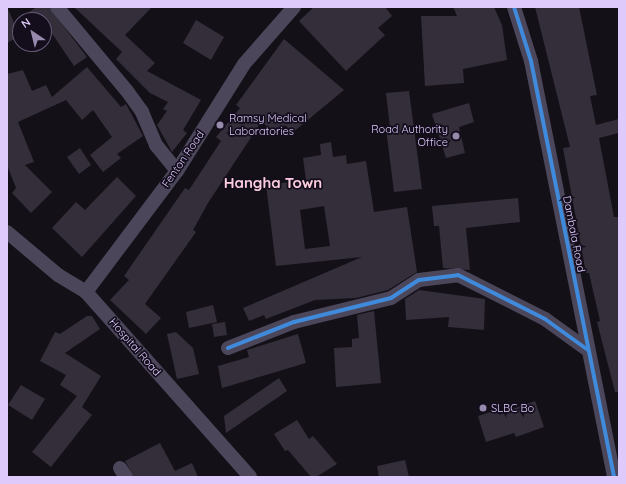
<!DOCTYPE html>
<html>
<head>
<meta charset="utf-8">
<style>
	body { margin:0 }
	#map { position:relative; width:626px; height:484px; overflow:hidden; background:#141018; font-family:Quicksand,sans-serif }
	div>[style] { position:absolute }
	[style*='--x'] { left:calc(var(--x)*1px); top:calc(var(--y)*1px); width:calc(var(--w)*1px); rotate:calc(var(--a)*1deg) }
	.building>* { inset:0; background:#332e3a }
	.minor>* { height:14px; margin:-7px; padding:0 7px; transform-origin:7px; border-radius:7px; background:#4b4659 }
	.cycleway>* { height:4px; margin:-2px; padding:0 2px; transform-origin:2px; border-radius:2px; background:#408adc }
	.dots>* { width:11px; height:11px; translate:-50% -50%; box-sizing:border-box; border:2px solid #130d1c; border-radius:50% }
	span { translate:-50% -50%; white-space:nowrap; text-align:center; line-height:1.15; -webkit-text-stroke:3.5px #130d1c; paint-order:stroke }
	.poi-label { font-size:11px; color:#decbfc }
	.left { translate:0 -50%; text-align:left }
	.right { translate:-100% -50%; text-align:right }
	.street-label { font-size:11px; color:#decbfc }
	.district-label { font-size:15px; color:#fccddd; font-weight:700 }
	.frame { position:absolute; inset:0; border:8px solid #decbfc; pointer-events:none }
	.north { position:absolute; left:12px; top:12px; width:40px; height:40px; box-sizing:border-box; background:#130d1c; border:1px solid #645976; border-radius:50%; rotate:325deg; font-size:11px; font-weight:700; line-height:16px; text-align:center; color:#decbfc }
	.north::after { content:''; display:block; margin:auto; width:14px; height:18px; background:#978aac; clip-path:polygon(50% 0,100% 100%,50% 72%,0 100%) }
</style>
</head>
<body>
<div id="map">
	<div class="building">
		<i style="clip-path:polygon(7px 7px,20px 36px,7px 43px)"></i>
		<i style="clip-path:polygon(36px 7px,49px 7px,87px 57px,74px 66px,51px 32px,44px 37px,44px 20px,19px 20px)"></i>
		<i style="clip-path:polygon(74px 7px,152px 7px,125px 35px,155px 63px,147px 71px,201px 100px,183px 130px,187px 133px,172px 152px,157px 125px,167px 111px,163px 109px,168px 102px,150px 93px,116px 59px,122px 52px)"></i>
		<i style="clip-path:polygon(314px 7px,385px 7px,392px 16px,378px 28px,385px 35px,346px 71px,299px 21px)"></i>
		<i style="clip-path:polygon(453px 7px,494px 7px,502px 25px,507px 60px,463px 69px,464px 83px,425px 86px,421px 16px,457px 16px)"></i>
		<i style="clip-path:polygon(535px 7px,579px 7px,597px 95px,590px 96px,596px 125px,619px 119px,619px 133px,599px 138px,614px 217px,619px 217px,619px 392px,615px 392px,597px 322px,600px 321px,589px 273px,586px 273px,563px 148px,570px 147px)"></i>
		<i style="clip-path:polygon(196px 20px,224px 37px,211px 60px,183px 43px)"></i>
		<i style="clip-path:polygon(284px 39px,344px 90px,292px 133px,285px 125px,278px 134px,261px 122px,208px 203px,193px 230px,196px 232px,145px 304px,161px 318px,146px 334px,110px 300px,129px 280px,124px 276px,185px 188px,189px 190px,221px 141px,216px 137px,240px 108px,236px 105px)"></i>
		<i style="clip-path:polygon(87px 67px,121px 107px,126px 104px,143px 136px,117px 154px,121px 158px,103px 172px,90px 155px,112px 137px,93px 110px,82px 120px,66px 100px,18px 122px,34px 162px,25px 165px,52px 192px,31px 213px,12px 193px,16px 188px,7px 165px,7px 74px,23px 70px,32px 91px,46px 85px,52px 97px)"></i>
		<i style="clip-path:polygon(409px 91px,422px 189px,394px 192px,386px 129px,390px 128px,386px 93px)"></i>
		<i style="clip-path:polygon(469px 103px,474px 122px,459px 127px,465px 153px,446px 158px,432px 114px)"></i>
		<i style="clip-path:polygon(evenodd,331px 142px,333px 157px,346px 155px,347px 164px,366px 161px,374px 212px,407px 207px,417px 272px,388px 290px,356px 298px,315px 300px,266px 319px,264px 315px,249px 321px,243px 308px,362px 257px,276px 266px,266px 185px,306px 180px,303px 158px,321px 155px,320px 144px,331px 142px,324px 206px,330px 246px,305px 249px,300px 210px,324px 206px)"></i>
		<i style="clip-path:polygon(80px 148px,91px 165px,79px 174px,67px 157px)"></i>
		<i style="clip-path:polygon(117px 177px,136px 196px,82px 257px,52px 228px,76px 202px,85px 210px)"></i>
		<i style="clip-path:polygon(518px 198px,520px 222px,466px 228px,470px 270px,443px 268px,439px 226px,434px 226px,432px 206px)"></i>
		<i style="clip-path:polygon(419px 290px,485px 299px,484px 330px,448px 327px,449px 317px,406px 320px,405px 299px)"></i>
		<i style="clip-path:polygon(213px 305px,217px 322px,189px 328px,186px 312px)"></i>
		<i style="clip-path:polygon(374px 311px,381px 383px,336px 387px,334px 348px,352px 347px,352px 339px,359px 338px,357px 315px)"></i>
		<i style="clip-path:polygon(87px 316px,92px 316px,100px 329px,65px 353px,101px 376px,82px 407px,92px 415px,51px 467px,32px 452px,77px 396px,60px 385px,66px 375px,40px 361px,55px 332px,60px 334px)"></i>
		<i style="clip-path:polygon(225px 322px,227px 335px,214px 337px,212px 324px)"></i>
		<i style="clip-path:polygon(176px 332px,193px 348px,199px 374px,177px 379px,167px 334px)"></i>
		<i style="clip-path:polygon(298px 334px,306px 363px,222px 388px,218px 366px,249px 357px,247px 350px)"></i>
		<i style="clip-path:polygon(279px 378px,287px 391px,226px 433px,224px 416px)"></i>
		<i style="clip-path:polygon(21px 385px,45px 399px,32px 420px,8px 405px)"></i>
		<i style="clip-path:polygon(535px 401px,544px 427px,516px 437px,514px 433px,486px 442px,478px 416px,500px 409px,502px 413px)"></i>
		<i style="clip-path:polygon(297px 420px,309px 439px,313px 436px,337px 464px,316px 477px,311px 477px,288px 450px,285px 451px,274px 434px)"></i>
		<i style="clip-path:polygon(160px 443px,175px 471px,192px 463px,198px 477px,134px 477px,125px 461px)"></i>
		<i style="clip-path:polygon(405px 460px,409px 477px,379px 477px,377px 466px)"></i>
	</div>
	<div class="minor">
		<i style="--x:57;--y:7;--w:109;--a:50.2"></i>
		<i style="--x:127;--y:91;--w:26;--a:54"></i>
		<i style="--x:142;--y:112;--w:36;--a:67"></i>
		<i style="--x:156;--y:145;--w:33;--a:51"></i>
		<i style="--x:514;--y:7;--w:57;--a:72.5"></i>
		<i style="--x:531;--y:61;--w:424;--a:78.7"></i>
		<i style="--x:7;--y:232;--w:67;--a:40.1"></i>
		<i style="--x:58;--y:275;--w:33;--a:31"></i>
		<i style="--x:86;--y:292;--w:247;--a:48.4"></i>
		<i style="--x:86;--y:292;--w:151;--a:-53.1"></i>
		<i style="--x:177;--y:171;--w:126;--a:-57.9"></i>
		<i style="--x:244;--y:64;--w:76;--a:-48.7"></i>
		<i style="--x:228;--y:348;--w:71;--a:-21.5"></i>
		<i style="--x:294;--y:322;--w:100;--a:-13.9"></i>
		<i style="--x:391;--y:298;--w:33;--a:-33"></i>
		<i style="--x:419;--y:280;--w:39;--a:-7"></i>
		<i style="--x:458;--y:275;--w:97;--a:26.8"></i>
		<i style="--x:545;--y:319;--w:53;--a:35.8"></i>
		<i style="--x:120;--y:468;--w:11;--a:56"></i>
	</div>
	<div class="cycleway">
		<i style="--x:514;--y:7;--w:57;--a:72.5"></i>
		<i style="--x:531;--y:61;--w:424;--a:78.7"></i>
		<i style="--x:228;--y:348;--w:71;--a:-21.5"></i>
		<i style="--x:294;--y:322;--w:100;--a:-13.9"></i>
		<i style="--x:391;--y:298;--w:33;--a:-33"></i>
		<i style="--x:419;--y:280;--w:39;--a:-7"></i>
		<i style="--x:458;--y:275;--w:97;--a:26.8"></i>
		<i style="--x:545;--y:319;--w:53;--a:35.8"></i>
	</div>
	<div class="dots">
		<i style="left:220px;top:125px;background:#978aac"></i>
		<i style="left:456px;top:136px;background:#978aac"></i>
		<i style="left:483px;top:408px;background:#978aac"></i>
	</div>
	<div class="poi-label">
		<span class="left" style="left:229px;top:125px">Ramsy Medical<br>Laboratories</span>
		<span class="right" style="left:448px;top:136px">Road Authority<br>Office</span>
		<span class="left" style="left:491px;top:408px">SLBC Bo</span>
	</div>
	<div class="street-label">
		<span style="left:183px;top:159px;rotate:-56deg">Fenton Road</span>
		<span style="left:574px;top:234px;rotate:79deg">Dambala Road</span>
		<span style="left:135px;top:347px;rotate:49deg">Hospital Road</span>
	</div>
	<div class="district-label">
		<span style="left:273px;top:183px">Hangha Town</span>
	</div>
	<div class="frame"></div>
	<div class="north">N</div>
</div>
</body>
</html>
